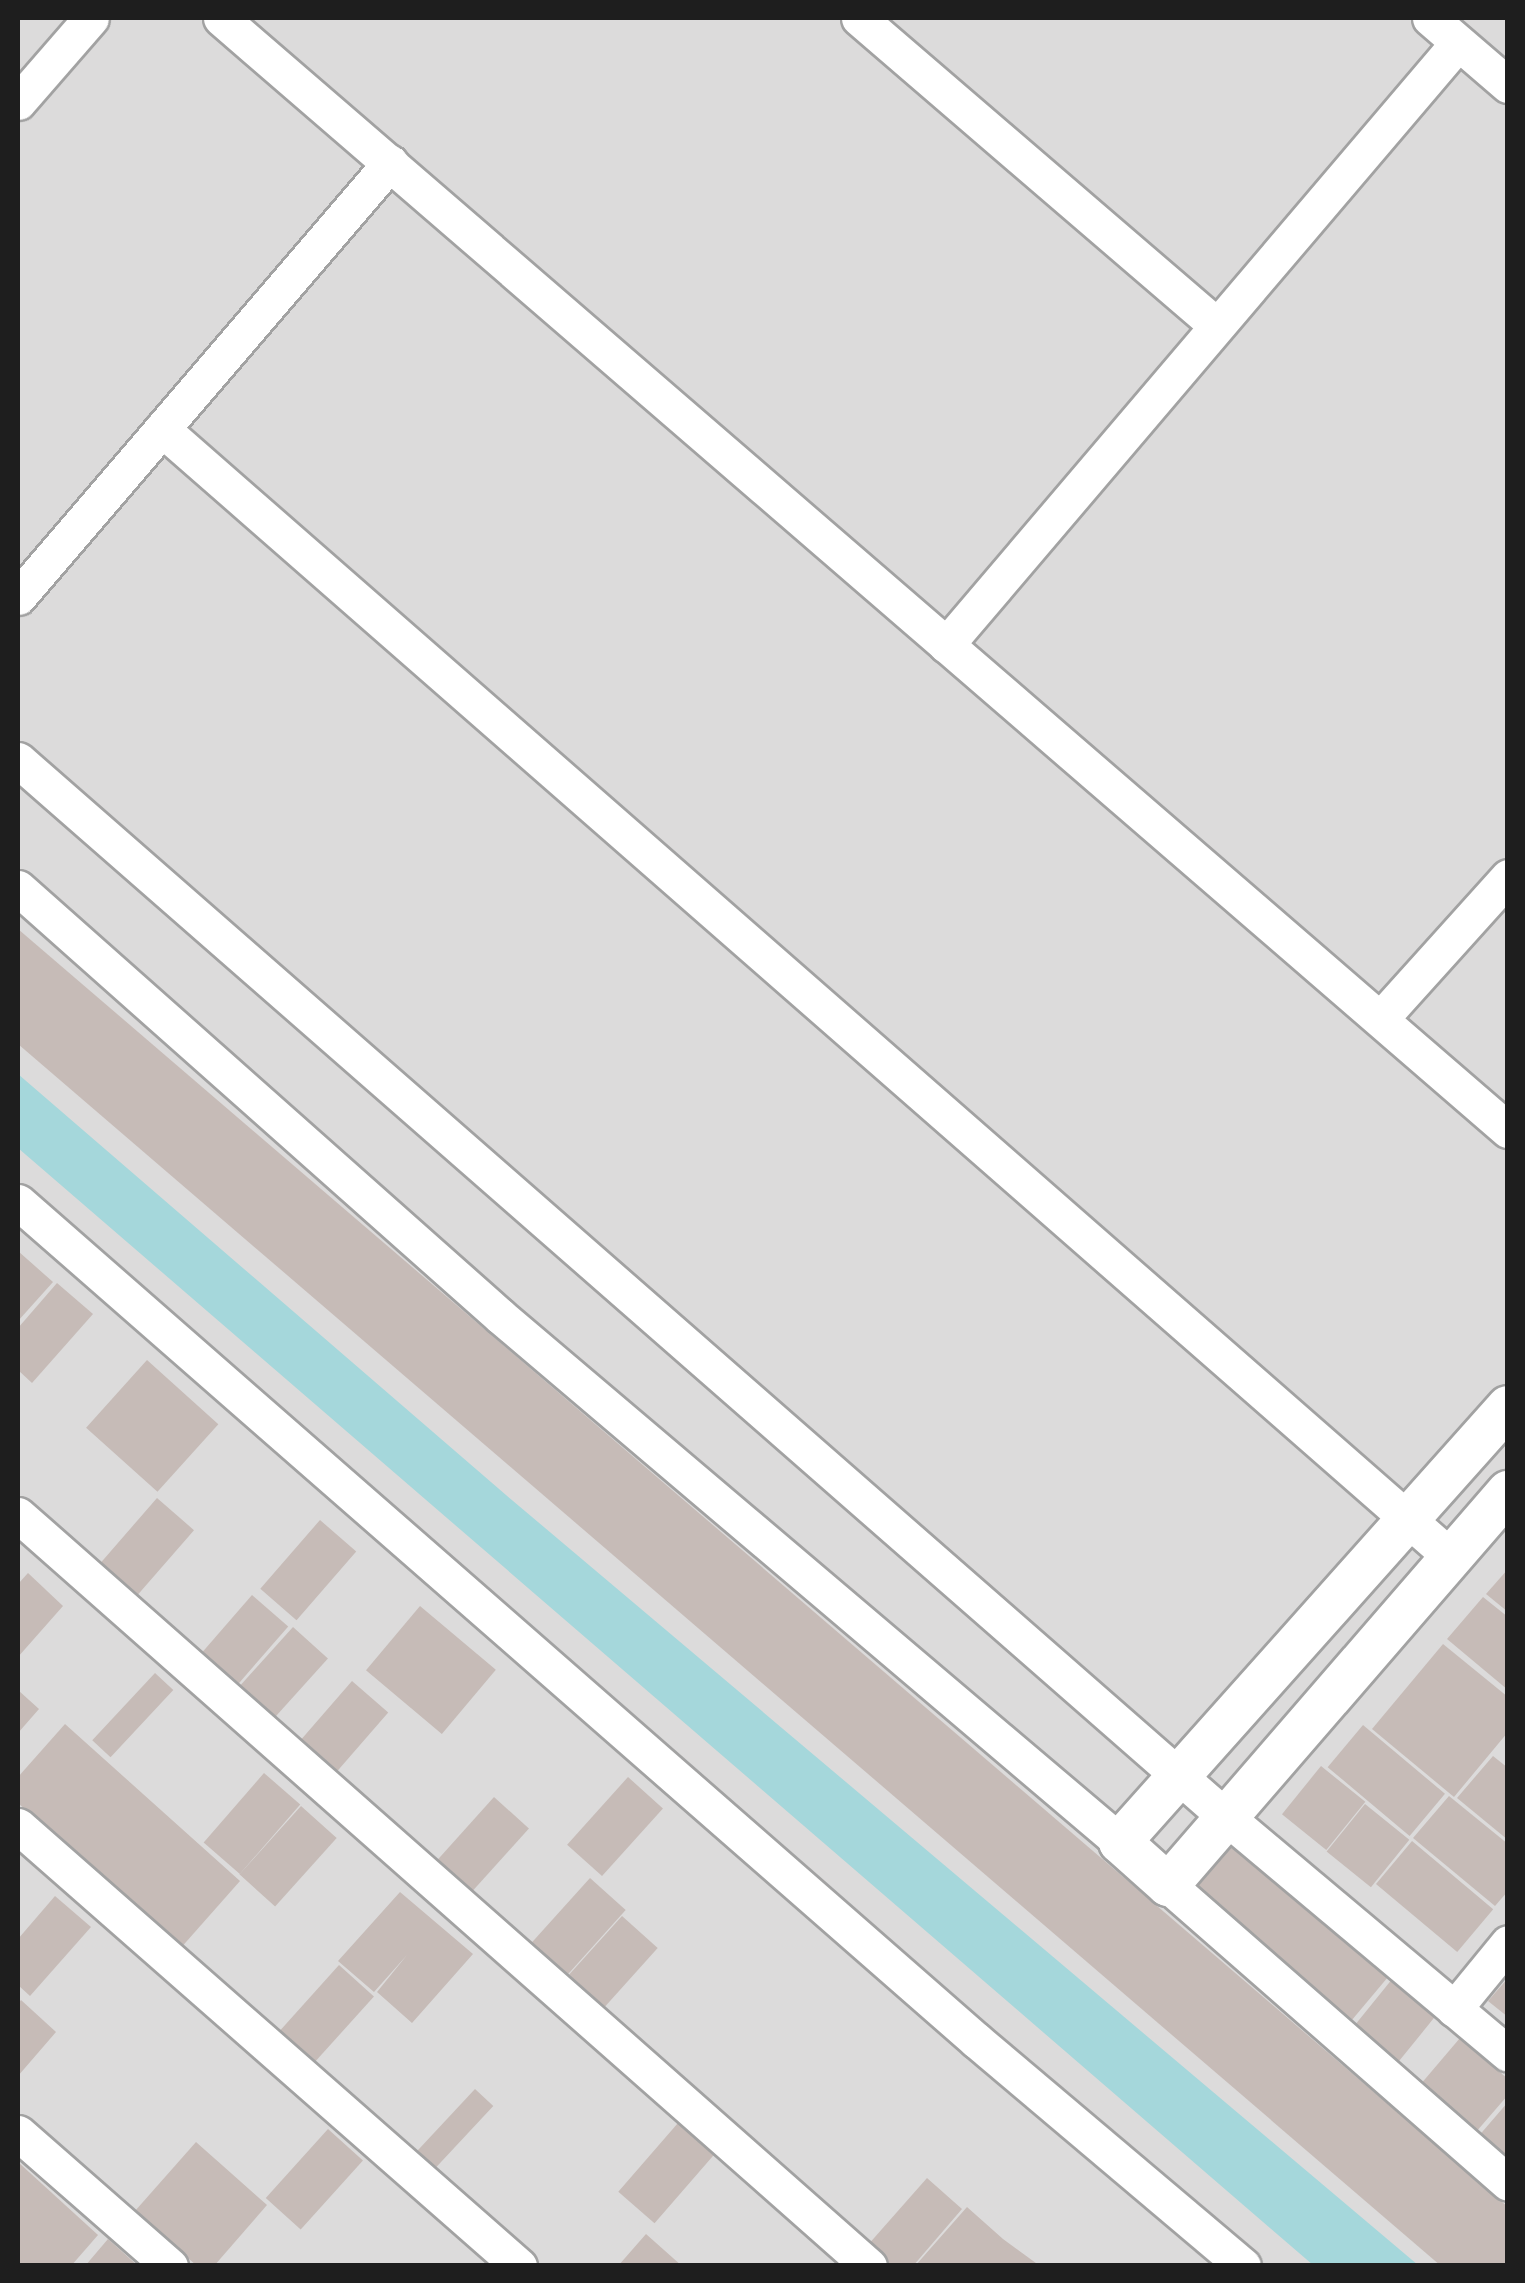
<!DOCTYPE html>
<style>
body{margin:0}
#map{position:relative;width:1525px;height:2283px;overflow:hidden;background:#efe9e4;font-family:Arial,sans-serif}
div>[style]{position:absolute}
.residential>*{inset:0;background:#dcdbdb;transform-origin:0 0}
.water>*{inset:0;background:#a5d7db}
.building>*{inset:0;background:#c6bbb7;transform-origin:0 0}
.roads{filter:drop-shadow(2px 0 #a2a2a2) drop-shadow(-2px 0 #a2a2a2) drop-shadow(0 2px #a2a2a2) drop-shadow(0 -2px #a2a2a2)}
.minor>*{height:35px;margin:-17.5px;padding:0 17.5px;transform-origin:17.5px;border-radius:17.5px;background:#fff}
.tertiary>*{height:42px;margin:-21px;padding:0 21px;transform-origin:21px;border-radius:21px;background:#fff}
span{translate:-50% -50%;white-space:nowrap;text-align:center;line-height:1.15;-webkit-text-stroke:9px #fff;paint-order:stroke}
.frame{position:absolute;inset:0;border:20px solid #1e1e1e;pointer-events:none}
</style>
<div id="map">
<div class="residential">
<div style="left:18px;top:18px;width:1489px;height:2247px"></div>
</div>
<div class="water">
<div style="clip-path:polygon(18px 1074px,506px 1495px,1418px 2265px,1313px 2265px,18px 1148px)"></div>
</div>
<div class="building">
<div style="clip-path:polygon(18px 929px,1508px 2207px,1508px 2266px,1441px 2266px,18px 1044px)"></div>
<div style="clip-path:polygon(18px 1251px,53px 1282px,18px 1321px)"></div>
<div style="clip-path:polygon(57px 1283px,93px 1314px,32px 1383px,18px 1370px,18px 1328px)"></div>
<div style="left:147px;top:1360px;width:96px;height:91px;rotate:42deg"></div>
<div style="left:157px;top:1498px;width:49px;height:91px;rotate:41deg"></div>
<div style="left:320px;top:1520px;width:48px;height:91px;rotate:41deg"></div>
<div style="clip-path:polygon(1508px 1569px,1508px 1612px,1486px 1594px)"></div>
<div style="clip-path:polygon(28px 1573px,63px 1606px,18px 1657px,18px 1584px)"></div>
<div style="left:252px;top:1595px;width:48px;height:91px;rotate:41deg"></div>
<div style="clip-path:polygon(1483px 1597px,1508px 1617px,1508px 1690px,1447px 1639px)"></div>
<div style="left:420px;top:1606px;width:99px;height:84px;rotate:40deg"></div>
<div style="left:293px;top:1627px;width:47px;height:93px;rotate:42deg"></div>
<div style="clip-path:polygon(1443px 1644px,1508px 1697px,1508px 1732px,1454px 1797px,1372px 1729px)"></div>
<div style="left:155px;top:1673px;width:25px;height:92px;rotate:43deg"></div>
<div style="left:352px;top:1681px;width:48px;height:92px;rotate:41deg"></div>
<div style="clip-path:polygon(18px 1690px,39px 1709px,18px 1733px)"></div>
<div style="clip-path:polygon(65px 1724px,240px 1881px,179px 1950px,18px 1803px,18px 1777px)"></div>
<div style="left:1363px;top:1725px;width:107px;height:55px;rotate:40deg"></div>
<div style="clip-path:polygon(1493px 1756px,1508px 1768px,1508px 1840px,1457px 1798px)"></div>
<div style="left:1321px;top:1766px;width:57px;height:62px;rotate:39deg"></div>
<div style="left:264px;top:1773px;width:48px;height:92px;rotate:41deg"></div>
<div style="left:628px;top:1777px;width:47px;height:91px;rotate:42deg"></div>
<div style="clip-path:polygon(1449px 1796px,1508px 1844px,1508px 1891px,1495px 1906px,1413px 1838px)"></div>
<div style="left:494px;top:1797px;width:47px;height:91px;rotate:42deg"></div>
<div style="left:1365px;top:1804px;width:57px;height:61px;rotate:39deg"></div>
<div style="left:301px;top:1806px;width:48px;height:92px;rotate:42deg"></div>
<div style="left:1227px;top:1836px;width:214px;height:61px;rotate:40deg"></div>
<div style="left:1412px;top:1841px;width:106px;height:56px;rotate:40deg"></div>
<div style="left:590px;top:1878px;width:48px;height:92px;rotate:42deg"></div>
<div style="clip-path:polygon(400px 1892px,473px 1954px,412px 2023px,377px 1992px,407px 1955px,374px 1992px,338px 1961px)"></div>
<div style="clip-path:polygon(55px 1896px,91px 1927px,30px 1996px,18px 1985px,18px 1939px)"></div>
<div style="left:622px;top:1916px;width:48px;height:92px;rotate:42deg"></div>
<div style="left:339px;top:1965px;width:47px;height:91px;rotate:42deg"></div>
<div style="left:1393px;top:1978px;width:57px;height:62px;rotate:39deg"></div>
<div style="clip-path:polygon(1508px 1978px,1508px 2017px,1488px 2001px)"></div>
<div style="clip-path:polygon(21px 2000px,56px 2032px,18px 2076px,18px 2004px)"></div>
<div style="clip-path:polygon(1460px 2038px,1508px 2079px,1508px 2095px,1476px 2132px,1420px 2085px)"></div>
<div style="left:475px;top:2089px;width:25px;height:92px;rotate:43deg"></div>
<div style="clip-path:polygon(1508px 2102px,1508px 2163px,1477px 2138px)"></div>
<div style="left:678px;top:2123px;width:48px;height:91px;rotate:41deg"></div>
<div style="left:328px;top:2129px;width:47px;height:93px;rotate:42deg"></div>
<div style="clip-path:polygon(196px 2142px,267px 2205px,214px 2266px,197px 2266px,135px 2211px)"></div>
<div style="clip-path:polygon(18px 2162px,98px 2235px,71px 2266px,18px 2266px)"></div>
<div style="clip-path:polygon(927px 2178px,962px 2209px,913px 2266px,888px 2266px,867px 2246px)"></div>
<div style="clip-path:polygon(967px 2207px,1003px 2239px,1040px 2266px,915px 2266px)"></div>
<div style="clip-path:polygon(646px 2234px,682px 2266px,618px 2266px)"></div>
<div style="clip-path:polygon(108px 2239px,138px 2266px,85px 2266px)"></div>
</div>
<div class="roads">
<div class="minor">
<div style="left:221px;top:18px;width:1701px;rotate:40.83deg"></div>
<div style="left:859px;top:18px;width:469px;rotate:40.7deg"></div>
<div style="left:1430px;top:18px;width:103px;rotate:40.7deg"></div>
<div style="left:18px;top:102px;width:111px;rotate:-49deg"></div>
<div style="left:162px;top:429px;width:1713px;rotate:41.19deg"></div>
<div style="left:18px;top:597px;width:572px;rotate:-49.4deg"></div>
<div style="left:946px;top:645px;width:790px;rotate:-49.62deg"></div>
<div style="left:18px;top:760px;width:1605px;rotate:41.19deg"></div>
<div style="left:1226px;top:1817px;width:368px;rotate:40deg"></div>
<div style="left:18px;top:888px;width:645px;rotate:41.6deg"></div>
<div style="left:500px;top:1316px;width:813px;rotate:40.31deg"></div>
<div style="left:1383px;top:1016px;width:187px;rotate:-48deg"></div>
<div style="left:18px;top:1202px;width:1274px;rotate:41.18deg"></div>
<div style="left:977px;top:2041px;width:348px;rotate:40.2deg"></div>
<div style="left:18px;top:1515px;width:1135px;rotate:41.43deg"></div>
<div style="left:18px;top:1826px;width:667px;rotate:41.29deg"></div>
<div style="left:1168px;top:1885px;width:452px;rotate:41.2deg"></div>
<div style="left:1454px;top:2009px;width:85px;rotate:-50.7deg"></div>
<div style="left:18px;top:2133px;width:202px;rotate:41.2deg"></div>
</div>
<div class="tertiary">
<div style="left:1508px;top:1407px;width:583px;rotate:131.73deg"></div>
<div style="left:1120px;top:1842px;width:64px;rotate:41.9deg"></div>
<div style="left:1168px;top:1885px;width:520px;rotate:-49.14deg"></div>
</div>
</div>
<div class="frame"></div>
</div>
